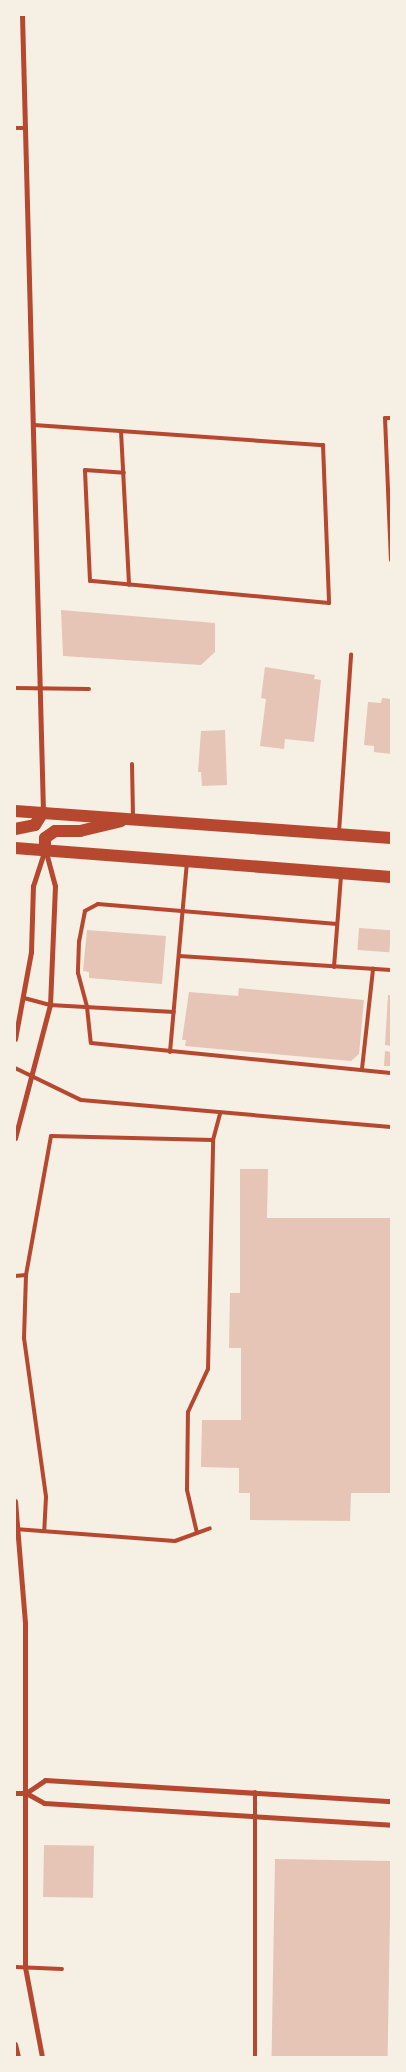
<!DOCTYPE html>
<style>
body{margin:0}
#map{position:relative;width:406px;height:2072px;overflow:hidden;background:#f6efe4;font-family:"PT Sans Narrow",sans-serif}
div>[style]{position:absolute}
.building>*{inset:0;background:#e6c5b7;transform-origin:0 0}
.service>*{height:4px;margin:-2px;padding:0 2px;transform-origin:2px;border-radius:2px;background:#b5482f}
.minor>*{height:5px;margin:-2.5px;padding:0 2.5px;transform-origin:2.5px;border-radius:2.5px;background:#b5482f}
.primary>*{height:12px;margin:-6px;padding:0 6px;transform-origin:6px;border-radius:6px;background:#b5482f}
span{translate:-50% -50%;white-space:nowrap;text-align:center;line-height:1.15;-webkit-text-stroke:4.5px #f6efe4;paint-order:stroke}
.frame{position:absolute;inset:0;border:16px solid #f6efe4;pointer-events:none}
</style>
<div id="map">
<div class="building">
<div style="clip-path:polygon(61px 610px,215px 623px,215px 652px,201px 665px,63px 656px)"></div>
<div style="clip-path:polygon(265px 667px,315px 675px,314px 679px,321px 680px,314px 742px,285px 739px,284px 749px,260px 746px,266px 699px,261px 698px)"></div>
<div style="clip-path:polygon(382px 698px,391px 699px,391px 754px,374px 752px,374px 746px,364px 745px,368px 702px,381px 703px)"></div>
<div style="clip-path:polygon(225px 730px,227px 785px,202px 786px,201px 772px,198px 772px,201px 731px)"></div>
<div style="left:359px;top:928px;width:32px;height:22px;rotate:4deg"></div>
<div style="clip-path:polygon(87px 930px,166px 936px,162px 984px,89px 978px,89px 972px,83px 971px)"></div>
<div style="clip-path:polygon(239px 988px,364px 1000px,359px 1054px,351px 1061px,185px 1046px,186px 1040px,182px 1040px,189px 992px,238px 996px)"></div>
<div style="clip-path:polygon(388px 995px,391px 995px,391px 1046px,385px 1045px)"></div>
<div style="clip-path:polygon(385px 1051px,391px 1052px,391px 1066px,384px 1066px)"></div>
<div style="clip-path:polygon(240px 1169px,268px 1169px,267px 1218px,391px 1218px,391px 1493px,351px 1493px,350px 1521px,250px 1520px,250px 1493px,239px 1493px,239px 1468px,201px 1467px,202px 1420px,241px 1420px,241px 1348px,229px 1348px,230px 1293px,240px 1293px)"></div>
<div style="left:44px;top:1845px;width:50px;height:52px;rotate:1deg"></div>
<div style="left:275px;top:1859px;width:116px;height:198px;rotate:1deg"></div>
</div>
<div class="service">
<div style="left:15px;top:128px;width:10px"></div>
<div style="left:391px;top:418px;width:6px;rotate:180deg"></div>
<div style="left:385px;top:418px;width:142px;rotate:87.6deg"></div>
<div style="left:34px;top:425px;width:290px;rotate:4deg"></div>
<div style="left:323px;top:445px;width:158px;rotate:87.8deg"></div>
<div style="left:329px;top:603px;width:240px;rotate:-174.7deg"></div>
<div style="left:90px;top:581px;width:111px;rotate:-92.6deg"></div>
<div style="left:85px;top:470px;width:39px;rotate:4deg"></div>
<div style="left:121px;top:431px;width:154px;rotate:87deg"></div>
<div style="left:15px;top:688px;width:74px;rotate:0.8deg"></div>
<div style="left:132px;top:764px;width:53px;rotate:88.9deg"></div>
<div style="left:339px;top:832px;width:178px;rotate:-86.1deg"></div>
<div style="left:337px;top:924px;width:240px;rotate:-175.2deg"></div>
<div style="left:98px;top:904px;width:15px;rotate:152deg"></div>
<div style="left:85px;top:911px;width:31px;rotate:101deg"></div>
<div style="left:79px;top:941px;width:32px;rotate:92deg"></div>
<div style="left:78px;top:973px;width:35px;rotate:75deg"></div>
<div style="left:87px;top:1007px;width:36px;rotate:84deg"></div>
<div style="left:91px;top:1043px;width:301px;rotate:5.7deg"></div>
<div style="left:179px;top:956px;width:212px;rotate:3.8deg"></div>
<div style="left:334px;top:967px;width:90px;rotate:-85.6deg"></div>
<div style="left:24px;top:998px;width:27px;rotate:15deg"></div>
<div style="left:50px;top:1005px;width:124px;rotate:3.2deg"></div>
<div style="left:170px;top:1052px;width:191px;rotate:-84.9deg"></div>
<div style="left:15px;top:1068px;width:73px;rotate:25.9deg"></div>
<div style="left:81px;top:1100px;width:311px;rotate:5deg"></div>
<div style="left:362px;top:1069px;width:101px;rotate:-83.7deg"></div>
<div style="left:26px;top:1275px;width:63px;rotate:91.8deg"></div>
<div style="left:24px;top:1338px;width:161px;rotate:82.1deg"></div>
<div style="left:46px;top:1497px;width:34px;rotate:93deg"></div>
<div style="left:15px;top:1276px;width:11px;rotate:-5deg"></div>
<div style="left:26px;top:1275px;width:141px;rotate:-79.8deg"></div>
<div style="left:51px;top:1136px;width:162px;rotate:1.4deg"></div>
<div style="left:15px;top:1529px;width:160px;rotate:4.3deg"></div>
<div style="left:175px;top:1541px;width:37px;rotate:-20deg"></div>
<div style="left:197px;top:1533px;width:44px;rotate:-103.1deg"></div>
<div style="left:187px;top:1490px;width:78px;rotate:-89.3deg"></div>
<div style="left:188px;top:1412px;width:47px;rotate:-65.1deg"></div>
<div style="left:208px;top:1369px;width:229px;rotate:-88.7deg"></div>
<div style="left:213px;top:1140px;width:28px;rotate:-75deg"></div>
<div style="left:255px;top:1792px;width:265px;rotate:90deg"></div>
<div style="left:15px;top:1967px;width:47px;rotate:2.4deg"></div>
</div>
<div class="minor">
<div style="left:22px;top:15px;width:797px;rotate:88.49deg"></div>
<div style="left:15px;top:1039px;width:88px;rotate:-79.6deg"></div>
<div style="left:31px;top:952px;width:66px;rotate:-88.3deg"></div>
<div style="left:33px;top:886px;width:36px;rotate:-72deg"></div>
<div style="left:15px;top:1138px;width:138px;rotate:-75.3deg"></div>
<div style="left:50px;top:1005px;width:119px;rotate:-87.6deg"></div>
<div style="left:55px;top:886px;width:35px;rotate:-105deg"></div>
<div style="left:15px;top:1501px;width:122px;rotate:85.3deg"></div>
<div style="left:25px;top:1623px;width:344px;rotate:90deg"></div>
<div style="left:25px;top:1967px;width:92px;rotate:79.3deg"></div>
<div style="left:15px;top:1793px;width:11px"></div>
<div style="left:26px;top:1793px;width:21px;rotate:29deg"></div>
<div style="left:44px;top:1803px;width:348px;rotate:3.6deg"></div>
<div style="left:26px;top:1793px;width:23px;rotate:-34deg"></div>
<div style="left:45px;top:1780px;width:347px;rotate:3.5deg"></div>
<div style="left:15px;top:2044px;width:13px;rotate:77deg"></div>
</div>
<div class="primary">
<div style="left:15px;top:811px;width:377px;rotate:4.1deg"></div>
<div style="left:15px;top:829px;width:20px;rotate:-11deg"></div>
<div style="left:35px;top:825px;width:15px;rotate:-58deg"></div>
<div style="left:15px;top:848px;width:377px;rotate:4.4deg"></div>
<div style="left:45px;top:849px;width:11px;rotate:-90deg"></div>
<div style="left:45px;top:838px;width:12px;rotate:-35deg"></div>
<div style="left:55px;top:831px;width:25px"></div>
<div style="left:80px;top:831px;width:42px;rotate:-13.7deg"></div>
</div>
<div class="frame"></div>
</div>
